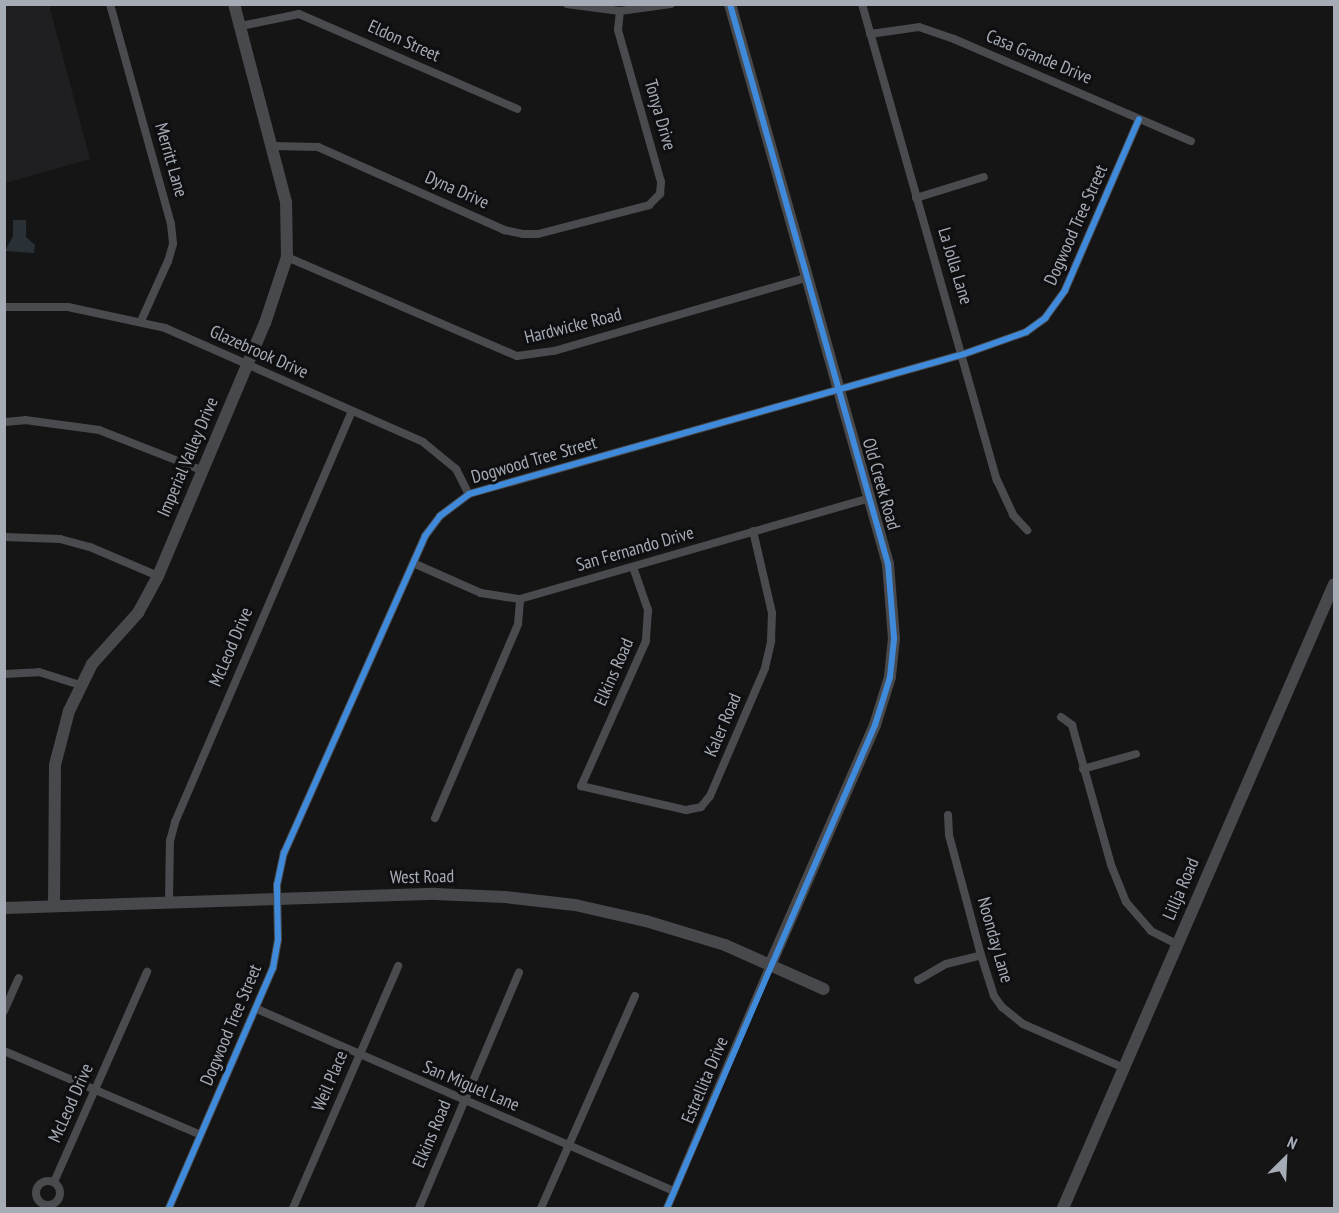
<!DOCTYPE html>
<style>
body{margin:0}
#map{position:relative;width:1339px;height:1213px;overflow:hidden;background:#151515;font-family:"PT Sans Narrow",sans-serif}
div>[style]{position:absolute}
.built>*{inset:0;background:#1f1f21}
.water>*{inset:0;background:#293136}
.street>*{height:8px;margin:-4px;padding:0 4px;transform-origin:4px;border-radius:4px;background:#494b4e}
.street>.ring{margin:-4px;padding:0;box-sizing:content-box;background:none;border:8px solid #494b4e;border-radius:50%}
.secondary>*{height:12px;margin:-6px;padding:0 6px;transform-origin:6px;border-radius:6px;background:#48494c}
.cycleway>*{height:6px;margin:-3px;padding:0 3px;transform-origin:3px;border-radius:3px;background:#408adc}
span{translate:-50% -50%;white-space:nowrap;text-align:center;line-height:1.15;-webkit-text-stroke:6px #0f0f11;paint-order:stroke}
.street-label{font-size:18px;color:#a6acb6}
.frame{position:absolute;inset:0;border:6px solid #a6acb6;pointer-events:none}
.north{position:absolute;left:1255px;top:1129px;width:60px;height:60px;-webkit-text-stroke:4px #0f0f11;paint-order:stroke;rotate:24deg;font-size:16px;font-weight:700;line-height:24px;text-align:center;color:#a6acb6}
.north::after{content:'';display:block;margin:auto;width:21px;height:27px;background:#a6acb6;clip-path:polygon(50% 0,100% 100%,50% 72%,0 100%)}
</style>
<div id="map">
<div class="built">
<div style="clip-path:polygon(5px 4px,49px 5px,90px 159px,5px 183px)"></div>
</div>
<div class="water">
<div style="clip-path:polygon(13px 220px,26px 220px,26px 237px,35px 245px,34px 253px,5px 251px,13px 236px)"></div>
</div>
<div class="street">
<div style="left:110px;top:4px;width:228px;rotate:74.5deg"></div>
<div style="left:171px;top:224px;width:20px;rotate:84deg"></div>
<div style="left:173px;top:244px;width:18px;rotate:106deg"></div>
<div style="left:168px;top:261px;width:66px;rotate:114.2deg"></div>
<div style="left:567px;top:4px;width:53px;rotate:7.5deg"></div>
<div style="left:620px;top:11px;width:51px;rotate:-7.8deg"></div>
<div style="left:862px;top:4px;width:495px;rotate:74.2deg"></div>
<div style="left:997px;top:480px;width:38px;rotate:65deg"></div>
<div style="left:1013px;top:515px;width:21px;rotate:47deg"></div>
<div style="left:241px;top:26px;width:59px;rotate:-11.7deg"></div>
<div style="left:299px;top:14px;width:238px;rotate:23.5deg"></div>
<div style="left:870px;top:34px;width:49px;rotate:-8.1deg"></div>
<div style="left:919px;top:27px;width:37px;rotate:19deg"></div>
<div style="left:954px;top:39px;width:258px;rotate:23.3deg"></div>
<div style="left:274px;top:146px;width:44px;rotate:1.3deg"></div>
<div style="left:318px;top:147px;width:204px;rotate:24deg"></div>
<div style="left:504px;top:230px;width:19px;rotate:12deg"></div>
<div style="left:523px;top:234px;width:15px"></div>
<div style="left:538px;top:234px;width:115px;rotate:-14.6deg"></div>
<div style="left:649px;top:205px;width:16px;rotate:-45deg"></div>
<div style="left:660px;top:194px;width:12px;rotate:-85deg"></div>
<div style="left:661px;top:182px;width:158px;rotate:-105.8deg"></div>
<div style="left:618px;top:30px;width:19px;rotate:-84deg"></div>
<div style="left:916px;top:198px;width:71px;rotate:-17.2deg"></div>
<div style="left:287px;top:257px;width:250px;rotate:23.3deg"></div>
<div style="left:517px;top:356px;width:37px;rotate:-8deg"></div>
<div style="left:554px;top:351px;width:265px;rotate:-16.2deg"></div>
<div style="left:4px;top:307px;width:64px"></div>
<div style="left:68px;top:307px;width:99px;rotate:12.2deg"></div>
<div style="left:165px;top:328px;width:282px;rotate:23.8deg"></div>
<div style="left:423px;top:442px;width:43px;rotate:39.3deg"></div>
<div style="left:456px;top:469px;width:28px;rotate:63deg"></div>
<div style="left:4px;top:422px;width:21px;rotate:-5deg"></div>
<div style="left:25px;top:420px;width:75px;rotate:7.7deg"></div>
<div style="left:99px;top:430px;width:110px;rotate:21.4deg"></div>
<div style="left:4px;top:537px;width:56px;rotate:2deg"></div>
<div style="left:60px;top:539px;width:31px;rotate:15deg"></div>
<div style="left:90px;top:547px;width:74px;rotate:23.1deg"></div>
<div style="left:413px;top:563px;width:74px;rotate:23.8deg"></div>
<div style="left:481px;top:593px;width:39px;rotate:9deg"></div>
<div style="left:520px;top:599px;width:363px;rotate:-16.1deg"></div>
<div style="left:633px;top:567px;width:46px;rotate:70.8deg"></div>
<div style="left:648px;top:610px;width:31px;rotate:94deg"></div>
<div style="left:646px;top:641px;width:159px;rotate:114.1deg"></div>
<div style="left:581px;top:786px;width:108px;rotate:12.9deg"></div>
<div style="left:686px;top:810px;width:15px;rotate:-11deg"></div>
<div style="left:701px;top:807px;width:14px;rotate:-51deg"></div>
<div style="left:710px;top:796px;width:139px;rotate:-66.7deg"></div>
<div style="left:765px;top:668px;width:28px;rotate:-77deg"></div>
<div style="left:771px;top:641px;width:28px;rotate:-88deg"></div>
<div style="left:772px;top:613px;width:84px;rotate:-103deg"></div>
<div style="left:4px;top:674px;width:35px;rotate:-3deg"></div>
<div style="left:39px;top:672px;width:43px;rotate:17.6deg"></div>
<div style="left:1061px;top:717px;width:14px;rotate:36deg"></div>
<div style="left:1072px;top:725px;width:145px;rotate:74.4deg"></div>
<div style="left:1111px;top:865px;width:40px;rotate:68deg"></div>
<div style="left:1126px;top:902px;width:38px;rotate:49deg"></div>
<div style="left:1151px;top:931px;width:29px;rotate:27deg"></div>
<div style="left:1083px;top:769px;width:55px;rotate:-15.8deg"></div>
<div style="left:948px;top:815px;width:20px;rotate:87deg"></div>
<div style="left:949px;top:835px;width:124px;rotate:75.1deg"></div>
<div style="left:981px;top:955px;width:43px;rotate:72.4deg"></div>
<div style="left:994px;top:996px;width:14px;rotate:54deg"></div>
<div style="left:1002px;top:1007px;width:27px;rotate:39deg"></div>
<div style="left:1023px;top:1024px;width:110px;rotate:23.5deg"></div>
<div style="left:435px;top:818px;width:211px;rotate:-66.8deg"></div>
<div style="left:518px;top:624px;width:25px;rotate:-85deg"></div>
<div style="left:169px;top:902px;width:61px;rotate:-89.1deg"></div>
<div style="left:170px;top:841px;width:20px;rotate:-75deg"></div>
<div style="left:175px;top:822px;width:447px;rotate:-66.7deg"></div>
<div style="left:918px;top:980px;width:32px;rotate:-30deg"></div>
<div style="left:946px;top:964px;width:36px;rotate:-14deg"></div>
<div style="left:257px;top:1009px;width:455px;rotate:23.6deg"></div>
<div style="left:4px;top:1011px;width:36px;rotate:-66deg"></div>
<div style="left:4px;top:1051px;width:212px;rotate:23.1deg"></div>
<div class="ring" style="left:36px;top:1181px;width:16px;height:16px"></div>
<div style="left:54px;top:1182px;width:230px;rotate:-66.1deg"></div>
<div style="left:169px;top:1208px;width:262px;rotate:-66.6deg"></div>
<div style="left:273px;top:968px;width:29px;rotate:-80deg"></div>
<div style="left:278px;top:939px;width:54px;rotate:-91.1deg"></div>
<div style="left:277px;top:885px;width:33px;rotate:-78deg"></div>
<div style="left:284px;top:853px;width:347px;rotate:-66deg"></div>
<div style="left:425px;top:536px;width:25px;rotate:-53deg"></div>
<div style="left:440px;top:516px;width:36px;rotate:-37deg"></div>
<div style="left:469px;top:494px;width:514px;rotate:-15.79deg"></div>
<div style="left:964px;top:354px;width:66px;rotate:-19.5deg"></div>
<div style="left:1026px;top:332px;width:24px;rotate:-36deg"></div>
<div style="left:1045px;top:318px;width:34px;rotate:-54deg"></div>
<div style="left:1065px;top:290px;width:186px;rotate:-66.6deg"></div>
<div style="left:293px;top:1208px;width:264px;rotate:-66.5deg"></div>
<div style="left:419px;top:1208px;width:256px;rotate:-67deg"></div>
<div style="left:541px;top:1208px;width:232px;rotate:-66.1deg"></div>
<div style="left:667px;top:1208px;width:266px;rotate:-67deg"></div>
</div>
<div class="secondary">
<div style="left:730px;top:4px;width:582px;rotate:74.24deg"></div>
<div style="left:888px;top:564px;width:74px;rotate:85.4deg"></div>
<div style="left:894px;top:638px;width:39px;rotate:96deg"></div>
<div style="left:890px;top:677px;width:50px;rotate:107.4deg"></div>
<div style="left:875px;top:725px;width:260px;rotate:113.6deg"></div>
<div style="left:54px;top:906px;width:141px;rotate:-89.6deg"></div>
<div style="left:55px;top:765px;width:56px;rotate:-75.5deg"></div>
<div style="left:69px;top:711px;width:52px;rotate:-63.9deg"></div>
<div style="left:92px;top:664px;width:69px;rotate:-48deg"></div>
<div style="left:138px;top:613px;width:42px;rotate:-61.6deg"></div>
<div style="left:158px;top:576px;width:275px;rotate:-67.1deg"></div>
<div style="left:265px;top:323px;width:70px;rotate:-71.6deg"></div>
<div style="left:287px;top:257px;width:55px;rotate:-91deg"></div>
<div style="left:286px;top:202px;width:205px;rotate:-104.7deg"></div>
<div style="left:4px;top:908px;width:431px;rotate:-1.9deg"></div>
<div style="left:435px;top:894px;width:70px;rotate:2.5deg"></div>
<div style="left:505px;top:897px;width:70px;rotate:6.5deg"></div>
<div style="left:575px;top:905px;width:73px;rotate:12.7deg"></div>
<div style="left:646px;top:921px;width:83px;rotate:16.9deg"></div>
<div style="left:725px;top:945px;width:108px;rotate:24deg"></div>
<div style="left:1063px;top:1208px;width:680px;rotate:-66.52deg"></div>
</div>
<div class="cycleway">
<div style="left:169px;top:1208px;width:262px;rotate:-66.6deg"></div>
<div style="left:273px;top:968px;width:29px;rotate:-80deg"></div>
<div style="left:278px;top:939px;width:54px;rotate:-91.1deg"></div>
<div style="left:277px;top:885px;width:33px;rotate:-78deg"></div>
<div style="left:284px;top:853px;width:347px;rotate:-66deg"></div>
<div style="left:425px;top:536px;width:25px;rotate:-53deg"></div>
<div style="left:440px;top:516px;width:36px;rotate:-37deg"></div>
<div style="left:469px;top:494px;width:514px;rotate:-15.79deg"></div>
<div style="left:964px;top:354px;width:66px;rotate:-19.5deg"></div>
<div style="left:1026px;top:332px;width:24px;rotate:-36deg"></div>
<div style="left:1045px;top:318px;width:34px;rotate:-54deg"></div>
<div style="left:1065px;top:290px;width:186px;rotate:-66.6deg"></div>
<div style="left:667px;top:1208px;width:526px;rotate:-66.7deg"></div>
<div style="left:875px;top:725px;width:50px;rotate:-72.6deg"></div>
<div style="left:890px;top:677px;width:39px;rotate:-84deg"></div>
<div style="left:894px;top:638px;width:74px;rotate:-94.6deg"></div>
<div style="left:888px;top:564px;width:582px;rotate:-105.76deg"></div>
</div>
<div class="street-label">
<span style="left:404px;top:41px;rotate:24deg">Eldon Street</span>
<span style="left:1039px;top:57px;rotate:23deg">Casa Grande Drive</span>
<span style="left:660px;top:115px;rotate:74deg">Tonya Drive</span>
<span style="left:171px;top:160px;rotate:74deg">Merritt Lane</span>
<span style="left:457px;top:190px;rotate:24deg">Dyna Drive</span>
<span style="left:1076px;top:225px;rotate:-66deg">Dogwood Tree Street</span>
<span style="left:955px;top:266px;rotate:73deg">La Jolla Lane</span>
<span style="left:573px;top:326px;rotate:-14deg">Hardwicke Road</span>
<span style="left:259px;top:352px;rotate:24deg">Glazebrook Drive</span>
<span style="left:188px;top:457px;rotate:-67deg">Imperial Valley Drive</span>
<span style="left:534px;top:460px;rotate:-16deg">Dogwood Tree Street</span>
<span style="left:881px;top:484px;rotate:74deg">Old Creek Road</span>
<span style="left:635px;top:549px;rotate:-16deg">San Fernando Drive</span>
<span style="left:231px;top:647px;rotate:-67deg">McLeod Drive</span>
<span style="left:614px;top:672px;rotate:-66deg">Elkins Road</span>
<span style="left:723px;top:725px;rotate:-67deg">Kaler Road</span>
<span style="left:422px;top:877px;rotate:-1deg">West Road</span>
<span style="left:1181px;top:889px;rotate:-67deg">Lillja Road</span>
<span style="left:995px;top:940px;rotate:74deg">Noonday Lane</span>
<span style="left:231px;top:1025px;rotate:-67deg">Dogwood Tree Street</span>
<span style="left:705px;top:1080px;rotate:-67deg">Estrellita Drive</span>
<span style="left:330px;top:1081px;rotate:-67deg">Weil Place</span>
<span style="left:471px;top:1086px;rotate:23deg">San Miguel Lane</span>
<span style="left:71px;top:1103px;rotate:-66deg">McLeod Drive</span>
<span style="left:432px;top:1134px;rotate:-67deg">Elkins Road</span>
</div>
<div class="frame"></div>
<div class="north">N</div>
</div>
